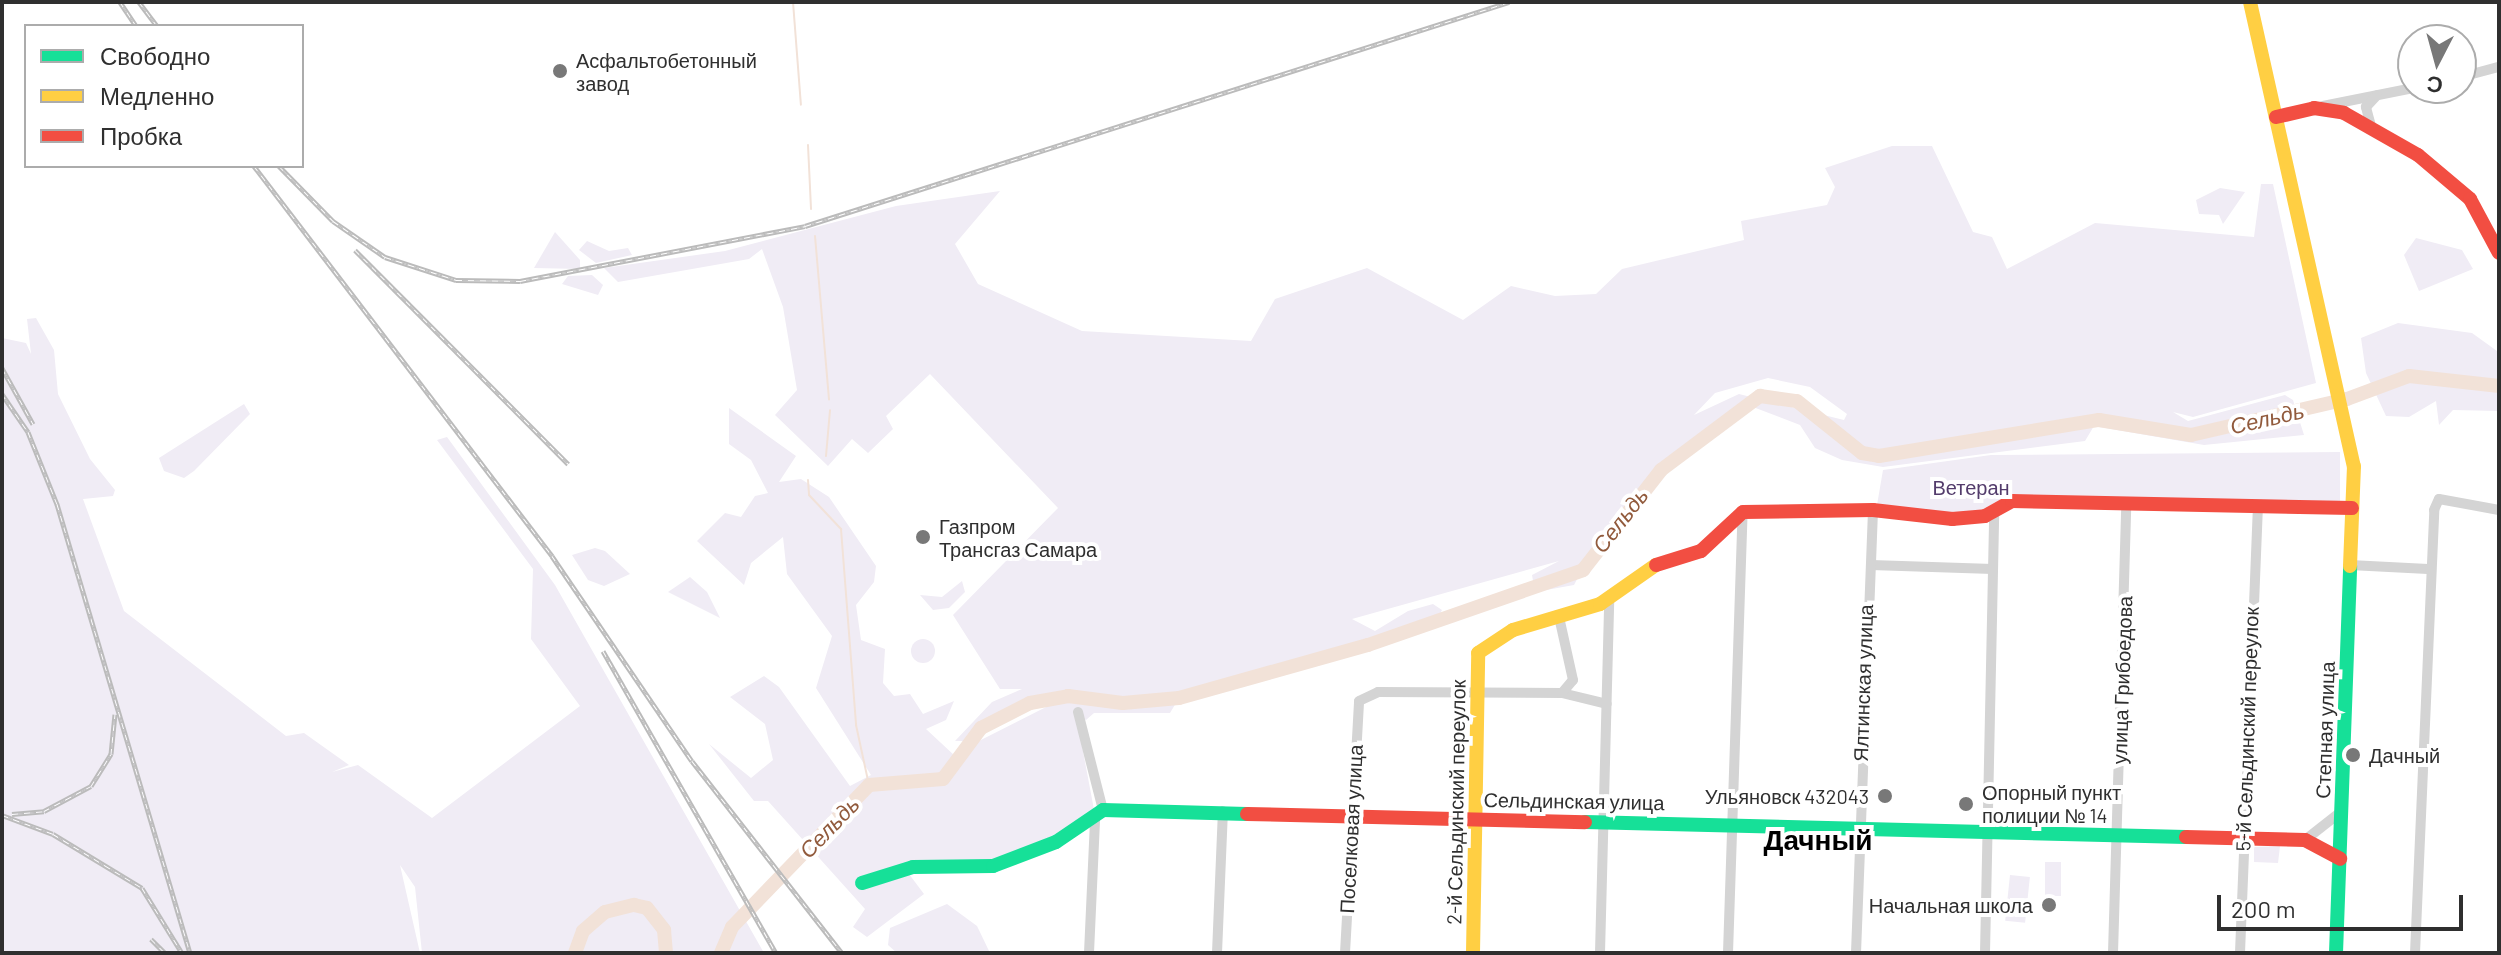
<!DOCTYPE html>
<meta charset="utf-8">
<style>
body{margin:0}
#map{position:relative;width:2501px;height:955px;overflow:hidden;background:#fff;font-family:Barlow,sans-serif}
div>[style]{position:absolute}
.green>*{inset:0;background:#f0ecf5;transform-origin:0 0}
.round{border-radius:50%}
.stream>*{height:2px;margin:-1px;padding:0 1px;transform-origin:1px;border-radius:1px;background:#f2e2d8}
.river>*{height:14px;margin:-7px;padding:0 7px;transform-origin:7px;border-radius:7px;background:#f2e2d8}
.street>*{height:10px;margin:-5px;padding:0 5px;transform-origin:5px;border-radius:5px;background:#d4d4d4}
.fast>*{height:14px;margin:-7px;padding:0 7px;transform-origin:7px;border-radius:7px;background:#16e098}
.slow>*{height:14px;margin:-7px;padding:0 7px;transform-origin:7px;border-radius:7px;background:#ffcf43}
.jam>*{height:14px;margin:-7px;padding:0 7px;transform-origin:7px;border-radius:7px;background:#f24e42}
.rail>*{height:5px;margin-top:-2.5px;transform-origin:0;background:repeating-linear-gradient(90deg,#fff 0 6px,#bbb 0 12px);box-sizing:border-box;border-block:2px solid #bbb}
.dots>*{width:22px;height:22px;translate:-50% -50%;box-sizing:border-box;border:4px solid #fff;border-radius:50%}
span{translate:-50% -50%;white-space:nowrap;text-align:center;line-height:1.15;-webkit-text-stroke:8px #fff;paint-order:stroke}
.poi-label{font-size:20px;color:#2f2f2f}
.left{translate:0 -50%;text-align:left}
.right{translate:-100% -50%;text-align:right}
.park-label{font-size:20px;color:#533c6b}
.street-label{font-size:20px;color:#2f2f2f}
.water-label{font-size:22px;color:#915a3c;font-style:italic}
.district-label{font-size:28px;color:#000;font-weight:700}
.frame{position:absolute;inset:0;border:4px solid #2f2f2f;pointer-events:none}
.legend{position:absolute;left:24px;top:24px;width:280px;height:144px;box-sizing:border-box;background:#fff;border:2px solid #acacac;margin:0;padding:10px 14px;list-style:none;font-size:24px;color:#2f2f2f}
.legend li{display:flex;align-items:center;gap:16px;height:40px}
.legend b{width:40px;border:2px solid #acacac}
.north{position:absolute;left:2397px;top:24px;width:80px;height:80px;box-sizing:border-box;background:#fff;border:2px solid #acacac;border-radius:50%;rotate:186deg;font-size:22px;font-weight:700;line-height:32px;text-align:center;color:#2f2f2f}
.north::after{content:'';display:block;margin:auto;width:28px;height:36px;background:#787878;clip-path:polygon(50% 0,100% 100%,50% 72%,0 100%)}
.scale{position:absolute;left:2217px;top:895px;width:246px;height:36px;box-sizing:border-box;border:4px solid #2f2f2f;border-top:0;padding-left:10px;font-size:24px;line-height:28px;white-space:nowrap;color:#2f2f2f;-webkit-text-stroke:6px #fff;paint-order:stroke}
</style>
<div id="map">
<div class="green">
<div style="clip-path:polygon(evenodd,1892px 146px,1932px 146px,1973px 232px,1992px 237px,2007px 269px,2095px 223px,2254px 237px,2261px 184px,2273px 184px,2316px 383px,2193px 417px,2173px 412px,2188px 421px,2285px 395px,2293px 400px,2304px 435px,2204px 445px,2094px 426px,2085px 441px,1883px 467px,1842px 460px,1815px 448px,1800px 425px,1753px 407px,1653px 484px,1597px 541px,1574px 585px,1535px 592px,1532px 575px,1559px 561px,1352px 619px,1375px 631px,1408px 611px,1433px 604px,1442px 610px,1436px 622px,1368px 645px,1179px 698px,1170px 713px,1094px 713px,1086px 720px,1076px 714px,1095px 815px,1012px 856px,909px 874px,924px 894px,867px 937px,853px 927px,865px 909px,768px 801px,754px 801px,709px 744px,751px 778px,773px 760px,765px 724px,730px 697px,764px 676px,779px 687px,850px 786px,871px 775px,816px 688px,832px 636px,787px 574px,783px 537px,751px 563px,744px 585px,697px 541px,725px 513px,741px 517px,755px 496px,768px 493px,751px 460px,729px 444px,729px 408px,796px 456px,779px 482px,801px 479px,829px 497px,876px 566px,874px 582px,856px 605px,861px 640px,885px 649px,883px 683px,894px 696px,910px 694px,923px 714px,954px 701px,946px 720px,926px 729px,955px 756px,966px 756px,973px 744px,1052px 704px,1030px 703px,969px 741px,955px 741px,992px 702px,1022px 689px,1000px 689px,953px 615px,1058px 508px,930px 374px,886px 416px,893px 429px,868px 453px,852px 439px,828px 466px,775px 415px,797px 390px,783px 307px,762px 249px,749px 259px,618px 282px,604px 268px,725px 251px,896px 206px,1000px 191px,955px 244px,978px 284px,1082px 331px,1251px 341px,1275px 299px,1367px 268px,1463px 320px,1511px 286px,1555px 296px,1596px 294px,1622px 269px,1744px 240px,1741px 221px,1827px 205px,1835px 187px,1825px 168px,1892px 146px,1768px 378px,1810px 387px,1847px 414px,1844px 420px,1739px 394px,1694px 415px,1715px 393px,1768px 378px)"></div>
<div style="clip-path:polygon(2220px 188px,2245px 192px,2223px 224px,2219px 215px,2199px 214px,2196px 200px)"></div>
<div style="clip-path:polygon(555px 232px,580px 260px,580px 269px,534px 268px)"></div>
<div style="clip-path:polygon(2416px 238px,2462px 250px,2473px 269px,2419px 291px,2404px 255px)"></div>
<div style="clip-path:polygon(587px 241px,609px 251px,628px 248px,632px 255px,596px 263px,579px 250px)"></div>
<div style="clip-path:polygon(592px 275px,603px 285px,598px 295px,562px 284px,568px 276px)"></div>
<div style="clip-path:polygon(36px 318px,54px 350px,58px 394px,90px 459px,115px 490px,113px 496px,83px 499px,124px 611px,286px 736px,304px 733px,349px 765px,332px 772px,358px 765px,432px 818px,580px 706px,531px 639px,533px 569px,437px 440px,447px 437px,555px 585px,764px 953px,422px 953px,415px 887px,400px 865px,420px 953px,2px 953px,2px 338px,26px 343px,31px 354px,27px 319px)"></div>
<div style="clip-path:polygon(2398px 323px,2472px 333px,2497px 351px,2499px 411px,2453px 410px,2439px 425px,2436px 401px,2409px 417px,2386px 416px,2366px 373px,2361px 338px)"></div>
<div style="clip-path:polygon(244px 404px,250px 414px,194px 471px,184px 478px,164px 471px,159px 458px)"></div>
<div style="clip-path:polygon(2340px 452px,2340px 505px,2010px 499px,1978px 515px,1877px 505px,1883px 470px,1991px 455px)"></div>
<div style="clip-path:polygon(595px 548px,605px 551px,630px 574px,604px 586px,588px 580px,572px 555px)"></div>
<div style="clip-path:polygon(690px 577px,707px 592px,720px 618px,668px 592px)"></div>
<div style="clip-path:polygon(962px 581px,965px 592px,949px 608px,933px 610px,920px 595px,942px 597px)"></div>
<div class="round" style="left:911px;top:639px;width:24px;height:24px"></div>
<div style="clip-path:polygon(2280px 846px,2278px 863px,2254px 862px,2254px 847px)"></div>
<div style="left:2045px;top:862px;width:16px;height:34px"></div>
<div style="left:2010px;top:875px;width:20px;height:46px;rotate:6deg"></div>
<div style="clip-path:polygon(947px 904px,977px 926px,990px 953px,897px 953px,888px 945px,890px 928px)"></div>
</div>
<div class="stream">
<div style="left:793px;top:2px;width:103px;rotate:85.6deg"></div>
<div style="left:808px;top:145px;width:64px;rotate:87.3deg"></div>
<div style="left:815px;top:236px;width:164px;rotate:85.1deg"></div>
<div style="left:826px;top:456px;width:46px;rotate:-85deg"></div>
<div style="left:808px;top:480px;width:15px;rotate:86deg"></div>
<div style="left:809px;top:495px;width:47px;rotate:46.7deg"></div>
<div style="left:841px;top:529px;width:197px;rotate:85.6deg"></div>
<div style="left:856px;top:725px;width:61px;rotate:77.8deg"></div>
</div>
<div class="river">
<div style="left:575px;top:953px;width:23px;rotate:-70deg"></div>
<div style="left:583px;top:931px;width:29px;rotate:-41deg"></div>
<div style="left:605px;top:912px;width:30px;rotate:-14deg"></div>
<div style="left:634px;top:905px;width:13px;rotate:13deg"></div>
<div style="left:647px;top:908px;width:28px;rotate:52deg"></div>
<div style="left:664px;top:930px;width:23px;rotate:85deg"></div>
<div style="left:721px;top:953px;width:28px;rotate:-67deg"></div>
<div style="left:732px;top:927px;width:197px;rotate:-46deg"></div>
<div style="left:869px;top:785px;width:74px;rotate:-4.6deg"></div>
<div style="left:943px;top:779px;width:64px;rotate:-53.3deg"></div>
<div style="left:981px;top:728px;width:55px;rotate:-27deg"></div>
<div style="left:1030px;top:703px;width:39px;rotate:-10deg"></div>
<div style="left:1068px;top:696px;width:55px;rotate:7.3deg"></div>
<div style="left:1123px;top:703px;width:56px;rotate:-5.1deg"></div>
<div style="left:1179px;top:698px;width:196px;rotate:-15.7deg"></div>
<div style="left:1368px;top:645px;width:228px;rotate:-19.2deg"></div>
<div style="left:1583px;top:570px;width:127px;rotate:-52deg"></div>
<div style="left:1661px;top:470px;width:124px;rotate:-36.8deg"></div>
<div style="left:1760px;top:396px;width:37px;rotate:8deg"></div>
<div style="left:1797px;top:401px;width:83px;rotate:38.7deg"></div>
<div style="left:1862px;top:453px;width:17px;rotate:10deg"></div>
<div style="left:1879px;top:456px;width:223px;rotate:-9.3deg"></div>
<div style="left:2099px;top:420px;width:93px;rotate:9.3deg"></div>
<div style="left:2191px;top:435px;width:160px;rotate:-13deg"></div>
<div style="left:2347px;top:399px;width:66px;rotate:-20.4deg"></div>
<div style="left:2409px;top:376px;width:91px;rotate:6.3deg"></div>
</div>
<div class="street">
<div style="left:2461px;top:77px;width:39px;rotate:-15deg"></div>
<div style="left:2323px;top:106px;width:92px;rotate:-11.3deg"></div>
<div style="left:2371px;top:126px;width:20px;rotate:-105deg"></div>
<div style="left:2366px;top:107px;width:16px;rotate:-47deg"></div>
<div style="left:1871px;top:565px;width:122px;rotate:1.9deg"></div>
<div style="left:2350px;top:565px;width:78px;rotate:2.9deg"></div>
<div style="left:1562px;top:693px;width:46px;rotate:13.7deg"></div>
<div style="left:1078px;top:712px;width:101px;rotate:75.7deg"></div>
<div style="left:2305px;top:840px;width:47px;rotate:-38.1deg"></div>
<div style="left:1089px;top:953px;width:133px;rotate:-87.4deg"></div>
<div style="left:1217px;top:953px;width:142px;rotate:-87.6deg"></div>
<div style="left:1345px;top:953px;width:252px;rotate:-86.8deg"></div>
<div style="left:1359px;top:701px;width:21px;rotate:-25deg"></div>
<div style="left:1378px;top:692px;width:184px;rotate:0.3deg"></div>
<div style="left:1562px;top:693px;width:17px;rotate:-50deg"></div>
<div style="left:1573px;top:680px;width:65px;rotate:-102.5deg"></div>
<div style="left:1600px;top:953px;width:353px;rotate:-88.5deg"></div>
<div style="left:1728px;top:953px;width:441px;rotate:-88.1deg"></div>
<div style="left:1856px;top:953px;width:443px;rotate:-87.8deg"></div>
<div style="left:1985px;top:953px;width:440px;rotate:-88.8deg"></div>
<div style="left:2113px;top:953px;width:450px;rotate:-88.3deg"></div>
<div style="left:2240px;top:953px;width:447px;rotate:-87.7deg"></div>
<div style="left:2415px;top:953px;width:443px;rotate:-87.5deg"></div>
<div style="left:2434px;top:510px;width:12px;rotate:-66deg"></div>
<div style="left:2439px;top:499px;width:61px;rotate:10.4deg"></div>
</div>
<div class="fast">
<div style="left:1585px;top:822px;width:601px;rotate:1.43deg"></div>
<div style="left:862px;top:883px;width:53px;rotate:-17.4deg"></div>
<div style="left:913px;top:867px;width:80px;rotate:-0.7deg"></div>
<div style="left:993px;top:866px;width:67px;rotate:-20.9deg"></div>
<div style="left:1056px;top:842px;width:57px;rotate:-34.2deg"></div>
<div style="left:1103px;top:810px;width:144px;rotate:1.6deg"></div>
<div style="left:2336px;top:953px;width:387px;rotate:-87.9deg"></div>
</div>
<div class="slow">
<div style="left:2250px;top:2px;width:476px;rotate:77.4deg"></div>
<div style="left:2354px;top:466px;width:100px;rotate:92.3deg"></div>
<div style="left:1473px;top:953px;width:300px;rotate:-89deg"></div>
<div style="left:1478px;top:653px;width:42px;rotate:-33.3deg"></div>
<div style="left:1513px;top:630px;width:91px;rotate:-16.6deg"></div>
<div style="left:1600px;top:604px;width:68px;rotate:-34.9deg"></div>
</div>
<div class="jam">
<div style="left:2276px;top:117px;width:39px;rotate:-13deg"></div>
<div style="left:2314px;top:108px;width:30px;rotate:9deg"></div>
<div style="left:2344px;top:113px;width:85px;rotate:29.6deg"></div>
<div style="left:2418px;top:155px;width:68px;rotate:40.2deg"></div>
<div style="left:2470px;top:199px;width:61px;rotate:61.8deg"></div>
<div style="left:1656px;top:565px;width:47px;rotate:-17.3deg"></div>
<div style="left:1701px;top:551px;width:57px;rotate:-42.9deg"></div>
<div style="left:1743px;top:512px;width:130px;rotate:-0.9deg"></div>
<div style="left:1873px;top:510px;width:80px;rotate:6.5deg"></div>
<div style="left:1952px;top:519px;width:33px;rotate:-5deg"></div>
<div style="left:1985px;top:516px;width:31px;rotate:-29deg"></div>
<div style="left:2012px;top:501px;width:340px;rotate:1.2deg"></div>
<div style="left:1247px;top:814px;width:338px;rotate:1.4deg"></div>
<div style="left:2186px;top:837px;width:119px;rotate:1.4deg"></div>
<div style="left:2305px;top:840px;width:40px;rotate:28deg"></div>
</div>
<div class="rail">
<div style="left:120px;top:2px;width:29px;rotate:56deg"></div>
<div style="left:139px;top:2px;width:30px;rotate:53deg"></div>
<div style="left:254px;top:166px;width:491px;rotate:52.6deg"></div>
<div style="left:552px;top:556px;width:248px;rotate:55.7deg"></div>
<div style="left:692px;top:761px;width:244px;rotate:52deg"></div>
<div style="left:279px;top:166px;width:77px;rotate:45.5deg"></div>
<div style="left:333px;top:221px;width:63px;rotate:34.7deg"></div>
<div style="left:385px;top:257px;width:75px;rotate:17.9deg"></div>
<div style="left:456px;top:280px;width:64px;rotate:0.9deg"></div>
<div style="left:520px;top:281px;width:290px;rotate:-10.9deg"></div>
<div style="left:805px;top:226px;width:739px;rotate:-17.65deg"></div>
<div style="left:355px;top:250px;width:302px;rotate:45.1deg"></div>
<div style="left:2px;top:368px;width:64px;rotate:61deg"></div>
<div style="left:2px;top:394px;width:46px;rotate:55.6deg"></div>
<div style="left:28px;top:432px;width:78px;rotate:68.1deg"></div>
<div style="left:57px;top:504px;width:468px;rotate:73.5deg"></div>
<div style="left:603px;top:651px;width:348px;rotate:60.2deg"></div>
<div style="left:12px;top:814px;width:32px;rotate:-5deg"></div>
<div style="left:44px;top:811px;width:53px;rotate:-28deg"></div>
<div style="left:91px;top:786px;width:38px;rotate:-58deg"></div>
<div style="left:111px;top:754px;width:40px;rotate:-84.3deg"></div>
<div style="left:2px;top:815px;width:54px;rotate:20.4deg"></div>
<div style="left:53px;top:834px;width:104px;rotate:31.2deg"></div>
<div style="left:142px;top:888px;width:76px;rotate:58.4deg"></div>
<div style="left:151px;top:939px;width:20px;rotate:45deg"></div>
</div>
<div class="dots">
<div style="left:560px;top:71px;background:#787878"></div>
<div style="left:923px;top:537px;background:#787878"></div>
<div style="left:2353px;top:755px;background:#787878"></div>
<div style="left:1885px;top:796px;background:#787878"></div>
<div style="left:1966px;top:804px;background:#787878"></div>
<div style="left:2049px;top:905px;background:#787878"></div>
</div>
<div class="poi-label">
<span class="left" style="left:576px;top:72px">Асфальтобетонный<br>завод</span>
<span class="left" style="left:939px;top:538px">Газпром<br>Трансгаз Самара</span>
<span class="left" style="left:2369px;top:755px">Дачный</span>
<span class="left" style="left:1982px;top:804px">Опорный пункт<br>полиции № 14</span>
<span class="right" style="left:1869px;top:796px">Ульяновск 432043</span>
<span class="right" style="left:2033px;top:905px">Начальная школа</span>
</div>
<div class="park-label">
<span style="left:1971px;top:487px">Ветеран</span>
</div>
<div class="street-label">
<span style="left:2122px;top:680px;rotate:-88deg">улица Грибоедова</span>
<span style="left:1863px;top:683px;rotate:-88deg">Ялтинская улица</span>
<span style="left:2247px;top:729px;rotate:-88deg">5-й Сельдинский переулок</span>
<span style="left:2325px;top:730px;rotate:-88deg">Степная улица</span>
<span style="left:1574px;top:801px;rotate:1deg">Сельдинская улица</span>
<span style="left:1456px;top:802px;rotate:-89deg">2-й Сельдинский переулок</span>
<span style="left:1351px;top:829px;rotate:-87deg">Поселковая улица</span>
</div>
<div class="water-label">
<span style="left:2267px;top:418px;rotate:-13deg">Сельдь</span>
<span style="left:1620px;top:520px;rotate:-52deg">Сельдь</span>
<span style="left:829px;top:827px;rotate:-46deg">Сельдь</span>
</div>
<div class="district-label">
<span style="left:1818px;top:839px">Дачный</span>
</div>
<div class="frame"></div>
<ul class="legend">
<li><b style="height:10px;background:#16e098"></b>Свободно</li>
<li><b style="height:10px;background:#ffcf43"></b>Медленно</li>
<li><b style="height:10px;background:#f24e42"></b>Пробка</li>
</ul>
<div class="north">С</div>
<div class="scale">200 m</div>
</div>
